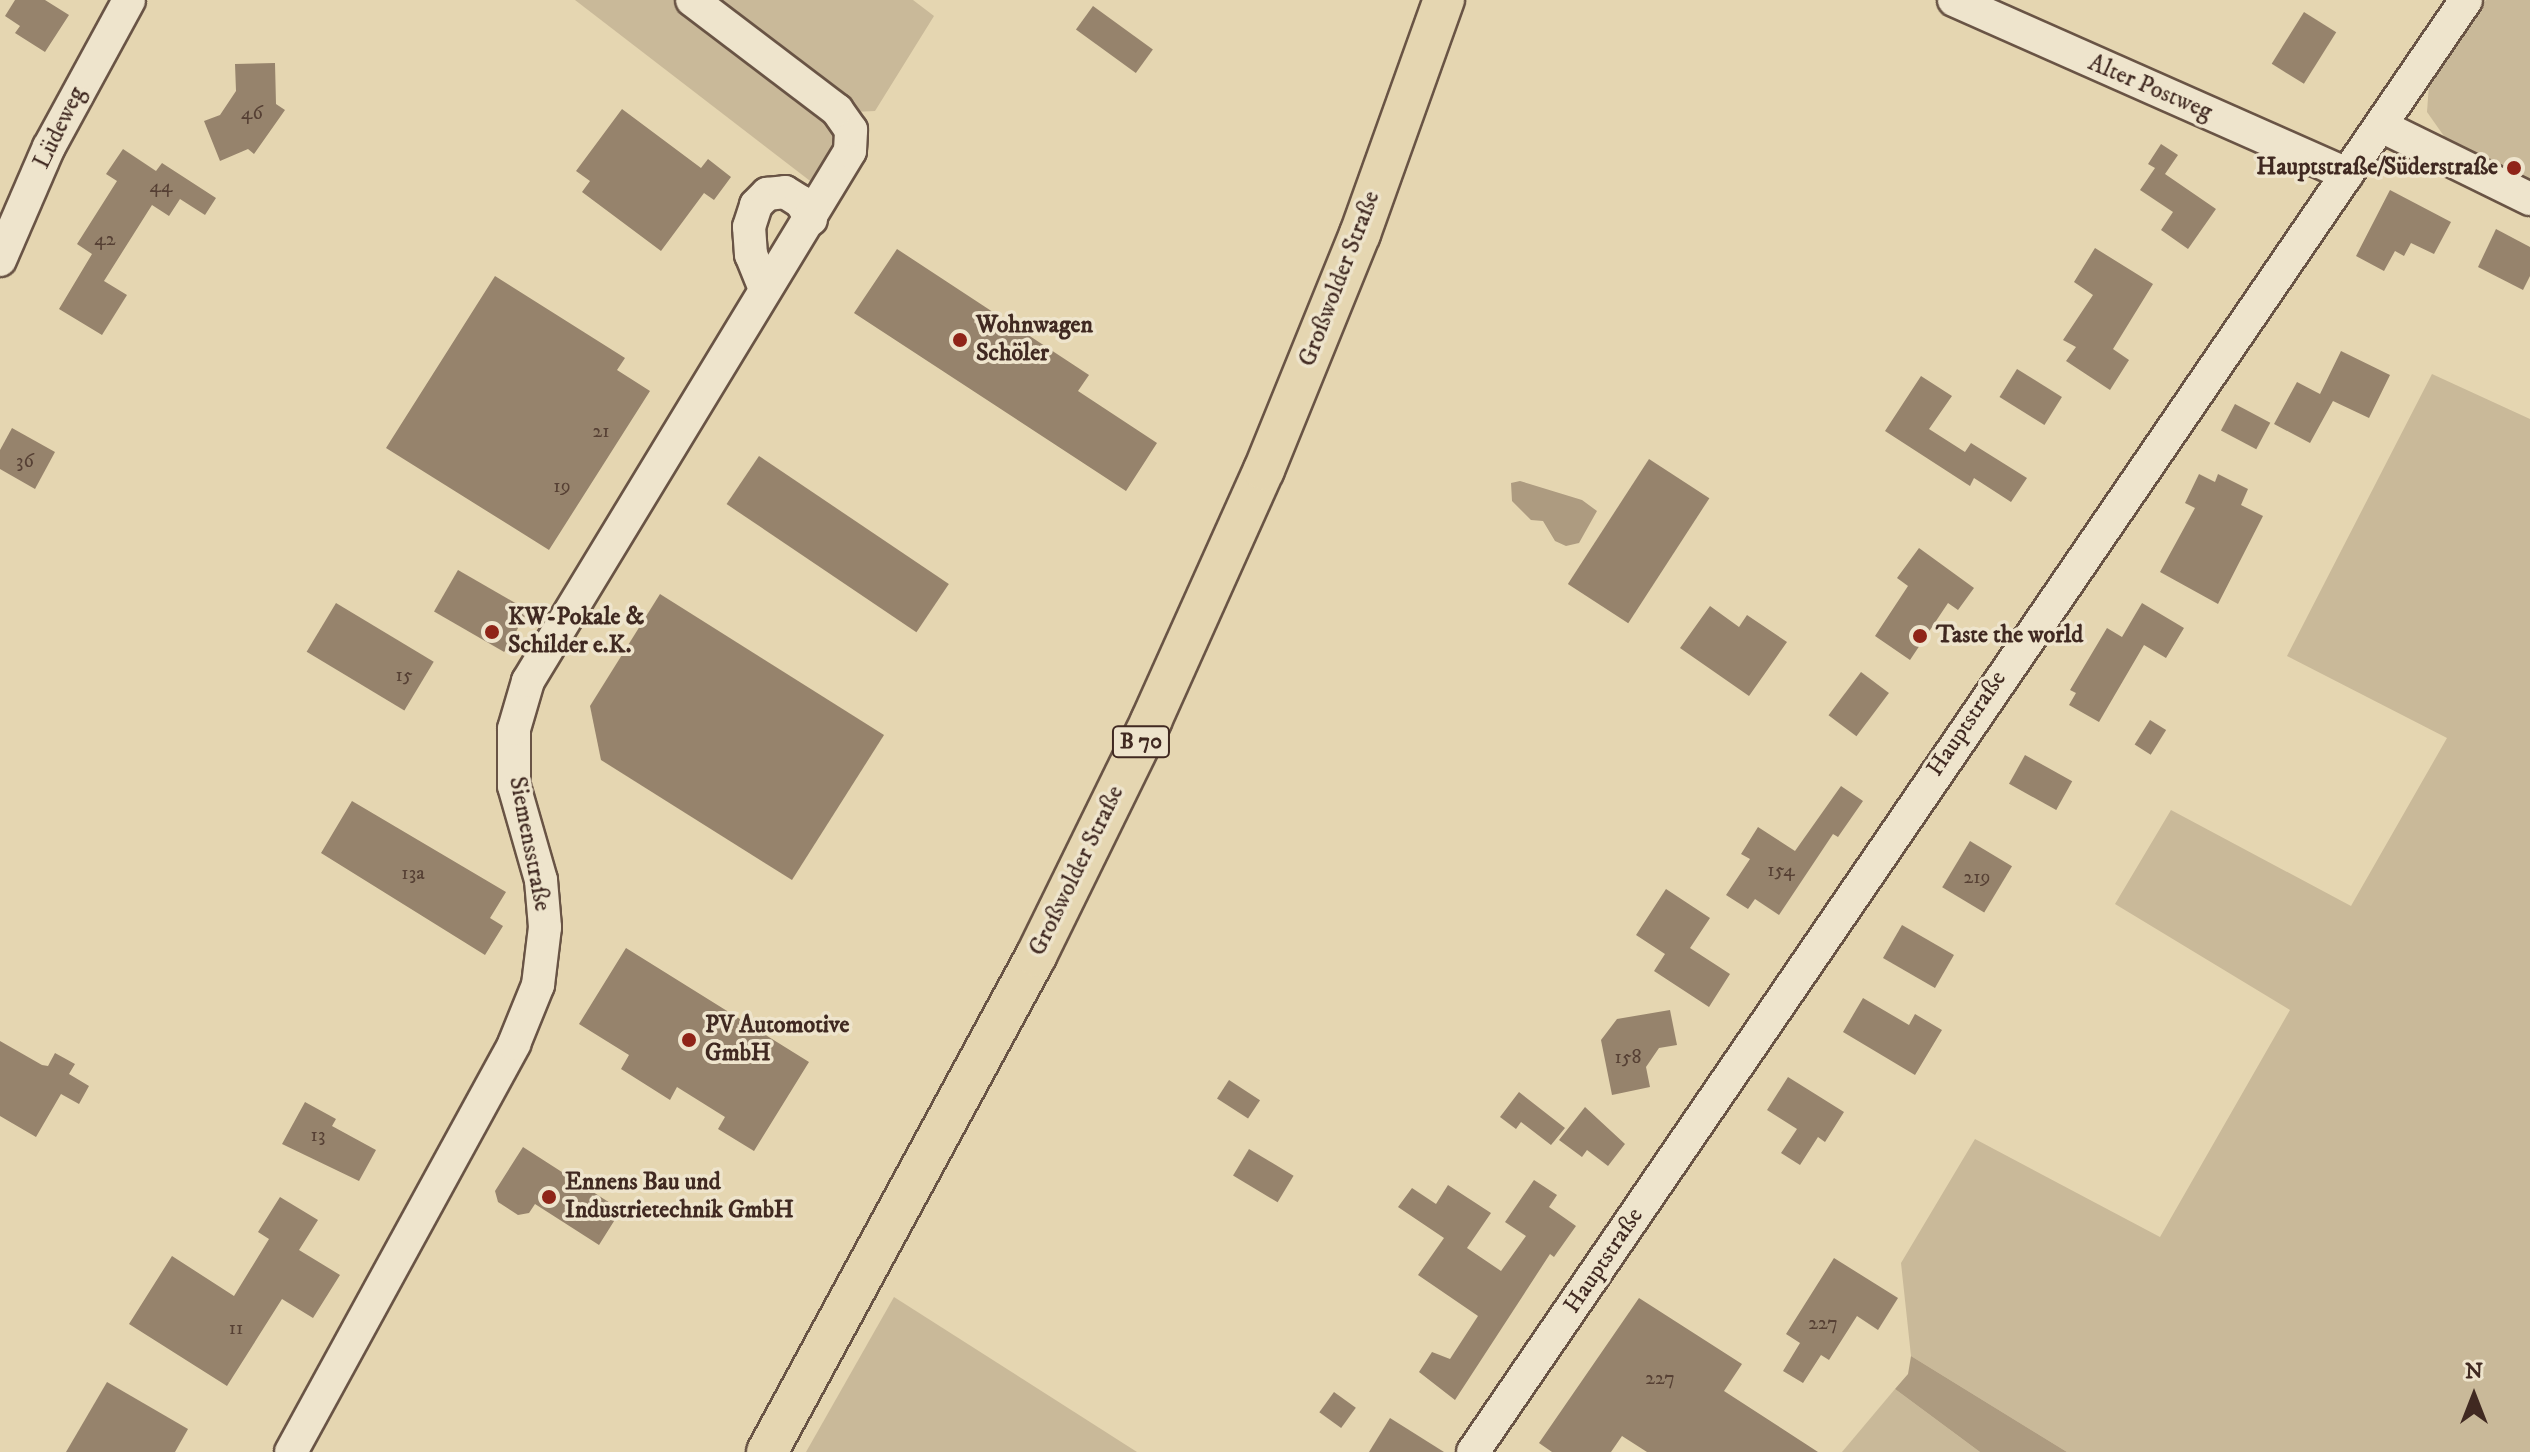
<!DOCTYPE html>
<meta charset="utf-8">
<style>
body{margin:0}
#map{position:relative;width:2530px;height:1452px;overflow:hidden;background:#e5d6b1;font-family:"IM FELL DW Pica",serif}
div>[style]{position:absolute}
.green>*{inset:0;background:#c9b999}
.water>*{inset:0;background:#ad9b80}
.building>*{inset:0;background:#96836c;transform-origin:0 0}
.roads{filter:drop-shadow(2px 0 #695445) drop-shadow(-2px 0 #695445) drop-shadow(0 2px #695445) drop-shadow(0 -2px #695445)}
.minor>*{height:32px;margin:-16px;padding:0 16px;transform-origin:16px;border-radius:16px;background:#eee4cc}
.major>*{height:40px;margin:-20px;padding:0 20px;transform-origin:20px;border-radius:20px;background:#e5d6b1}
.dots>*{width:22px;height:22px;translate:-50% -50%;box-sizing:border-box;border:4px solid #eee4cc;border-radius:50%}
span{translate:-50% -50%;white-space:nowrap;text-align:center;line-height:1.15;-webkit-text-stroke:7px #eee4cc;paint-order:stroke}
.number-label{font-size:20px;color:#564034}
.number-label span{-webkit-text-stroke-width:0}
.shield-label span{padding:2px 6px;background:#eee4cc;border:2px solid;border-radius:6px;-webkit-text-stroke-width:0}
.shield-label{font-size:22px;color:#402921;font-weight:700}
.street-label{font-size:24px;color:#402921}
.poi-label{font-size:24px;color:#402921;font-weight:700}
.right{translate:-100% -50%;text-align:right}
.left{translate:0 -50%;text-align:left}
.north{position:absolute;left:2434px;top:1356px;width:80px;height:80px;-webkit-text-stroke:6px #eee4cc;paint-order:stroke;rotate:0deg;font-size:22px;font-weight:700;line-height:32px;text-align:center;color:#402921}
.north::after{content:'';display:block;margin:auto;width:28px;height:36px;background:#402921;clip-path:polygon(50% 0,100% 100%,50% 72%,0 100%)}
</style>
<div id="map">
<div class="green">
<div style="clip-path:polygon(575px 0,678px 0,805px 96px,840px 138px,818px 187px)"></div>
<div style="clip-path:polygon(719px 0,913px 0,934px 16px,875px 111px,853px 112px,834px 87px)"></div>
<div style="clip-path:polygon(2486px 0,2530px 0,2530px 183px,2446px 139px,2427px 112px,2429px 84px)"></div>
<div style="clip-path:polygon(2432px 374px,2530px 419px,2530px 1452px,2067px 1452px,1911px 1356px,1901px 1263px,1975px 1139px,2160px 1237px,2290px 1010px,2115px 904px,2171px 810px,2351px 906px,2447px 738px,2287px 656px)"></div>
<div style="clip-path:polygon(894px 1297px,1137px 1452px,806px 1452px)"></div>
<div style="clip-path:polygon(1895px 1389px,1980px 1452px,1842px 1452px)"></div>
</div>
<div class="water">
<div style="clip-path:polygon(1520px 481px,1582px 500px,1597px 511px,1579px 543px,1566px 546px,1555px 541px,1543px 521px,1531px 520px,1512px 501px,1511px 483px)"></div>
<div style="clip-path:polygon(1911px 1356px,2067px 1452px,1980px 1452px,1895px 1389px,1908px 1374px)"></div>
</div>
<div class="building">
<div style="clip-path:polygon(15px 0,45px 0,69px 15px,45px 52px,15px 33px,20px 26px,5px 16px)"></div>
<div style="left:1093px;top:6px;width:74px;height:29px;rotate:36deg"></div>
<div style="left:2304px;top:12px;width:38px;height:61px;rotate:32deg"></div>
<div style="clip-path:polygon(275px 63px,276px 104px,285px 110px,254px 154px,248px 149px,220px 161px,204px 121px,220px 115px,236px 91px,235px 64px)"></div>
<div style="clip-path:polygon(622px 109px,701px 168px,708px 159px,731px 177px,714px 200px,704px 193px,661px 251px,582px 192px,590px 181px,576px 171px)"></div>
<div style="clip-path:polygon(2161px 144px,2178px 155px,2165px 174px,2216px 209px,2188px 249px,2161px 230px,2173px 212px,2140px 190px,2155px 168px,2148px 164px)"></div>
<div style="clip-path:polygon(123px 149px,156px 171px,162px 163px,216px 198px,205px 215px,180px 199px,169px 216px,152px 205px,104px 281px,127px 295px,102px 335px,59px 309px,92px 254px,77px 244px,117px 181px,106px 174px)"></div>
<div style="clip-path:polygon(2390px 190px,2451px 222px,2434px 254px,2411px 243px,2404px 256px,2395px 251px,2384px 271px,2356px 256px)"></div>
<div style="clip-path:polygon(2496px 229px,2530px 247px,2530px 276px,2523px 290px,2478px 267px)"></div>
<div style="clip-path:polygon(2095px 248px,2153px 284px,2113px 349px,2129px 360px,2110px 390px,2066px 361px,2076px 347px,2063px 340px,2093px 295px,2074px 282px)"></div>
<div style="clip-path:polygon(897px 249px,1089px 375px,1078px 391px,1157px 443px,1126px 491px,854px 313px)"></div>
<div style="clip-path:polygon(495px 276px,625px 358px,617px 370px,650px 391px,549px 550px,386px 448px)"></div>
<div style="clip-path:polygon(2341px 351px,2390px 375px,2369px 418px,2333px 401px,2310px 443px,2274px 424px,2297px 382px,2320px 394px)"></div>
<div style="left:2017px;top:369px;width:53px;height:33px;rotate:32deg"></div>
<div style="clip-path:polygon(1921px 376px,1952px 396px,1929px 429px,1965px 452px,1971px 443px,2027px 478px,2011px 502px,1974px 478px,1970px 486px,1885px 431px)"></div>
<div style="left:2235px;top:404px;width:40px;height:30px;rotate:28deg"></div>
<div style="clip-path:polygon(12px 428px,55px 452px,35px 489px,0 469px,0 450px)"></div>
<div style="left:759px;top:456px;width:229px;height:58px;rotate:34deg"></div>
<div style="left:1649px;top:459px;width:72px;height:149px;rotate:33deg"></div>
<div style="clip-path:polygon(2199px 474px,2215px 482px,2218px 474px,2248px 489px,2241px 505px,2263px 516px,2218px 604px,2160px 572px,2195px 508px,2185px 503px)"></div>
<div style="clip-path:polygon(1919px 548px,1974px 588px,1958px 610px,1948px 603px,1910px 660px,1875px 636px,1908px 586px,1897px 578px)"></div>
<div style="left:458px;top:570px;width:81px;height:48px;rotate:30deg"></div>
<div style="clip-path:polygon(660px 594px,884px 735px,792px 880px,601px 760px,590px 706px)"></div>
<div style="left:336px;top:603px;width:114px;height:57px;rotate:31deg"></div>
<div style="clip-path:polygon(2142px 603px,2184px 628px,2166px 658px,2144px 645px,2099px 722px,2069px 705px,2076px 693px,2070px 690px,2107px 628px,2122px 637px)"></div>
<div style="clip-path:polygon(1710px 606px,1739px 627px,1747px 615px,1787px 642px,1749px 696px,1680px 648px)"></div>
<div style="left:1861px;top:672px;width:35px;height:54px;rotate:37deg"></div>
<div style="left:2150px;top:720px;width:19px;height:29px;rotate:32deg"></div>
<div style="left:2025px;top:755px;width:54px;height:33px;rotate:29deg"></div>
<div style="clip-path:polygon(1841px 786px,1863px 801px,1838px 837px,1833px 834px,1779px 915px,1755px 899px,1748px 909px,1726px 895px,1750px 859px,1741px 854px,1758px 827px,1795px 851px)"></div>
<div style="clip-path:polygon(352px 801px,506px 892px,490px 918px,503px 926px,485px 955px,321px 853px)"></div>
<div style="left:1970px;top:841px;width:49px;height:54px;rotate:31deg"></div>
<div style="clip-path:polygon(1666px 889px,1710px 918px,1690px 948px,1730px 974px,1709px 1007px,1654px 971px,1665px 954px,1636px 935px)"></div>
<div style="left:1902px;top:925px;width:60px;height:38px;rotate:30deg"></div>
<div style="clip-path:polygon(626px 948px,809px 1062px,754px 1151px,718px 1129px,725px 1117px,677px 1087px,670px 1100px,621px 1069px,629px 1055px,579px 1024px)"></div>
<div style="clip-path:polygon(1863px 998px,1909px 1025px,1915px 1014px,1942px 1030px,1915px 1075px,1843px 1032px)"></div>
<div style="clip-path:polygon(1670px 1010px,1677px 1045px,1659px 1048px,1646px 1067px,1650px 1087px,1612px 1095px,1601px 1040px,1617px 1019px)"></div>
<div style="clip-path:polygon(0 1041px,42px 1065px,48px 1066px,55px 1053px,75px 1064px,69px 1074px,89px 1086px,79px 1104px,61px 1094px,36px 1137px,0 1116px)"></div>
<div style="clip-path:polygon(1788px 1077px,1844px 1112px,1825px 1142px,1818px 1137px,1800px 1165px,1781px 1153px,1797px 1129px,1767px 1110px)"></div>
<div style="left:1229px;top:1080px;width:37px;height:22px;rotate:33deg"></div>
<div style="clip-path:polygon(1519px 1092px,1565px 1128px,1551px 1145px,1521px 1122px,1516px 1129px,1500px 1117px)"></div>
<div style="clip-path:polygon(305px 1102px,336px 1119px,332px 1126px,376px 1150px,359px 1181px,282px 1144px)"></div>
<div style="clip-path:polygon(1585px 1107px,1625px 1144px,1608px 1166px,1587px 1150px,1582px 1157px,1559px 1140px)"></div>
<div style="clip-path:polygon(523px 1147px,621px 1210px,599px 1245px,535px 1204px,529px 1213px,518px 1215px,498px 1202px,495px 1191px)"></div>
<div style="left:1249px;top:1149px;width:52px;height:31px;rotate:31deg"></div>
<div style="clip-path:polygon(1534px 1180px,1557px 1195px,1549px 1207px,1576px 1226px,1554px 1257px,1550px 1254px,1455px 1400px,1419px 1372px,1432px 1352px,1450px 1359px,1478px 1316px,1418px 1275px,1444px 1238px,1398px 1207px,1412px 1188px,1436px 1204px,1448px 1185px,1491px 1213px,1467px 1248px,1501px 1271px,1526px 1236px,1505px 1222px)"></div>
<div style="clip-path:polygon(280px 1197px,318px 1220px,299px 1250px,340px 1275px,313px 1318px,282px 1299px,227px 1386px,129px 1324px,172px 1256px,234px 1296px,269px 1239px,258px 1232px)"></div>
<div style="clip-path:polygon(1834px 1258px,1898px 1298px,1878px 1330px,1857px 1316px,1829px 1360px,1821px 1355px,1803px 1383px,1783px 1371px,1800px 1343px,1786px 1334px)"></div>
<div style="clip-path:polygon(1639px 1298px,1742px 1364px,1724px 1391px,1818px 1452px,1647px 1452px,1622px 1436px,1611px 1452px,1552px 1452px,1539px 1443px)"></div>
<div style="clip-path:polygon(107px 1382px,188px 1429px,175px 1452px,66px 1452px)"></div>
<div style="left:1334px;top:1392px;width:27px;height:25px;rotate:36deg"></div>
<div style="clip-path:polygon(1390px 1418px,1444px 1452px,1369px 1452px)"></div>
</div>
<div class="roads">
<div class="minor">
<div style="left:1954px;top:0;width:430px;rotate:23.9deg"></div>
<div style="left:2381px;top:126px;width:166px;rotate:26.1deg"></div>
<div style="left:0;top:260px;width:123px;rotate:-66.6deg"></div>
<div style="left:49px;top:147px;width:167px;rotate:-61.4deg"></div>
<div style="left:765px;top:289px;width:37px;rotate:-112deg"></div>
<div style="left:751px;top:255px;width:28px;rotate:-94deg"></div>
<div style="left:749px;top:227px;width:23px;rotate:-72deg"></div>
<div style="left:756px;top:205px;width:16px;rotate:-45deg"></div>
<div style="left:767px;top:194px;width:18px;rotate:-6deg"></div>
<div style="left:785px;top:192px;width:19px;rotate:32deg"></div>
<div style="left:801px;top:202px;width:20px;rotate:60deg"></div>
<div style="left:291px;top:1452px;width:465px;rotate:-61.3deg"></div>
<div style="left:514px;top:1044px;width:64px;rotate:-67.9deg"></div>
<div style="left:538px;top:985px;width:58px;rotate:-83.1deg"></div>
<div style="left:545px;top:927px;width:47px;rotate:-94.9deg"></div>
<div style="left:541px;top:880px;width:98px;rotate:-106deg"></div>
<div style="left:514px;top:786px;width:57px;rotate:-90deg"></div>
<div style="left:514px;top:729px;width:50px;rotate:-73.7deg"></div>
<div style="left:528px;top:681px;width:620px;rotate:-58.72deg"></div>
<div style="left:850px;top:151px;width:21px;rotate:-87deg"></div>
<div style="left:851px;top:130px;width:24px;rotate:-125deg"></div>
<div style="left:837px;top:110px;width:182px;rotate:-142.8deg"></div>
<div style="left:1473px;top:1452px;width:1759px;rotate:-55.63deg"></div>
</div>
<div class="major">
<div style="left:767px;top:1452px;width:564px;rotate:-61.53deg"></div>
<div style="left:1036px;top:956px;width:262px;rotate:-63.9deg"></div>
<div style="left:1151px;top:721px;width:275px;rotate:-65.8deg"></div>
<div style="left:1264px;top:470px;width:255px;rotate:-67.9deg"></div>
<div style="left:1360px;top:234px;width:249px;rotate:-70.3deg"></div>
</div>
</div>
<div class="dots">
<div style="left:2514px;top:168px;background:#8f2418"></div>
<div style="left:960px;top:340px;background:#8f2418"></div>
<div style="left:492px;top:632px;background:#8f2418"></div>
<div style="left:1920px;top:636px;background:#8f2418"></div>
<div style="left:689px;top:1040px;background:#8f2418"></div>
<div style="left:549px;top:1197px;background:#8f2418"></div>
</div>
<div class="number-label">
<span style="left:252px;top:113px">46</span>
<span style="left:161px;top:186px">44</span>
<span style="left:105px;top:239px">42</span>
<span style="left:601px;top:431px">21</span>
<span style="left:25px;top:461px">36</span>
<span style="left:562px;top:486px">19</span>
<span style="left:404px;top:675px">15</span>
<span style="left:1781px;top:870px">154</span>
<span style="left:413px;top:873px">13a</span>
<span style="left:1977px;top:877px">219</span>
<span style="left:1628px;top:1057px">158</span>
<span style="left:318px;top:1135px">13</span>
<span style="left:1823px;top:1323px">227</span>
<span style="left:236px;top:1328px">11</span>
<span style="left:1660px;top:1378px">227</span>
</div>
<div class="shield-label">
<span style="left:1141px;top:742px">B 70</span>
</div>
<div class="street-label">
<span style="left:2150px;top:88px;rotate:23deg">Alter Postweg</span>
<span style="left:60px;top:128px;rotate:-64deg">Lüdeweg</span>
<span style="left:1340px;top:279px;rotate:-69deg">Großwolder Straße</span>
<span style="left:1967px;top:724px;rotate:-56deg">Hauptstraße</span>
<span style="left:529px;top:844px;rotate:79deg">Siemensstraße</span>
<span style="left:1077px;top:871px;rotate:-64deg">Großwolder Straße</span>
<span style="left:1604px;top:1261px;rotate:-56deg">Hauptstraße</span>
</div>
<div class="poi-label">
<span class="right" style="left:2498px;top:168px">Hauptstraße/Süderstraße</span>
<span class="left" style="left:976px;top:340px">Wohnwagen<br>Schöler</span>
<span class="left" style="left:508px;top:632px">KW-Pokale &amp;<br>Schilder e.K.</span>
<span class="left" style="left:1936px;top:636px">Taste the world</span>
<span class="left" style="left:705px;top:1040px">PV Automotive<br>GmbH</span>
<span class="left" style="left:565px;top:1197px">Ennens Bau und<br>Industrietechnik GmbH</span>
</div>
<div class="north">N</div>
</div>
